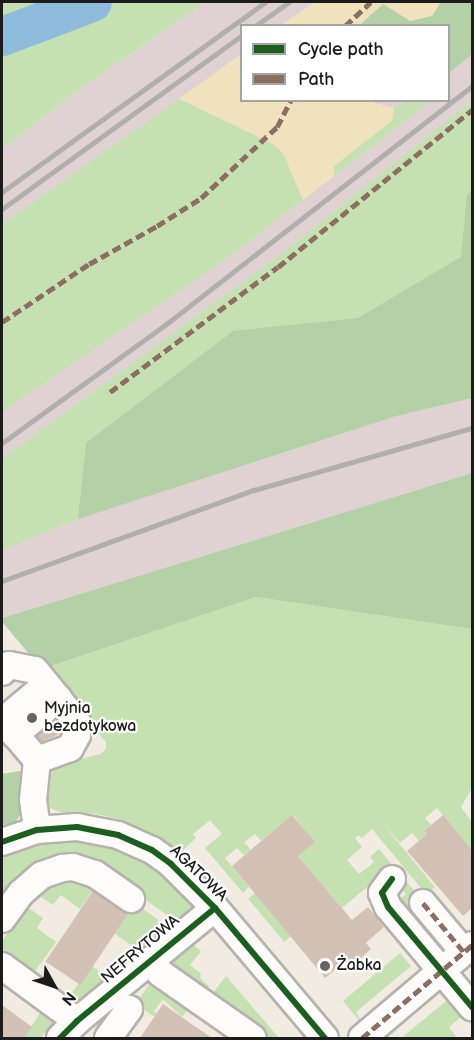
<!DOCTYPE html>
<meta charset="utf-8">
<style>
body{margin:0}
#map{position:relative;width:474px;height:1040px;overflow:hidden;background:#f2ebe2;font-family:"Balsamiq Sans",sans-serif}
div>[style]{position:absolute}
.industrial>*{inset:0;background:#e0d2d3}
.green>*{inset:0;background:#c5e1b2;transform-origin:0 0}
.forest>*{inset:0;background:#b3d0a7}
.sand>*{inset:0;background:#f0e2bd}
.river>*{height:39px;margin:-19.5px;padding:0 19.5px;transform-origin:19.5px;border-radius:19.5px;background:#8fbbdc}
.building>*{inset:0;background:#d3c1b6;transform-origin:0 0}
.roads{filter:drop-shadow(2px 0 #b6b2ad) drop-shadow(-2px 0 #b6b2ad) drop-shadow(0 2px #b6b2ad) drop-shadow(0 -2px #b6b2ad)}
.minor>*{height:26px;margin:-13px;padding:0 13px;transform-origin:13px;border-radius:13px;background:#fdfcfb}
.rail>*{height:4.5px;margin:-2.25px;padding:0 2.25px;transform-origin:2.25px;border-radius:2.25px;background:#b0afad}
.quiet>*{height:4.5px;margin-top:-2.25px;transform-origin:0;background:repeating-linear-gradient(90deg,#8d6e63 0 9px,transparent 0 13.5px)}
.cycleway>*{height:6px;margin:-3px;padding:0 3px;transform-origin:3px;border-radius:3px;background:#1b5e20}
.dots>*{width:16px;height:16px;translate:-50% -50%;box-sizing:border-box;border:3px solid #fff;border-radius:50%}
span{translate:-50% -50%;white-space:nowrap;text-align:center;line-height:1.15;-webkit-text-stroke:4.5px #fff;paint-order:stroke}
.poi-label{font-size:16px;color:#1c1c1c}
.left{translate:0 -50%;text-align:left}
.street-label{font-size:16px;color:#1c1c1c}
.frame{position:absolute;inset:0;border:3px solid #1c1c1c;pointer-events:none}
.legend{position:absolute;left:240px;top:24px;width:210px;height:78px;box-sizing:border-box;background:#fff;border:2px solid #a4a4a4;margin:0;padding:8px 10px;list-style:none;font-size:18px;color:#1c1c1c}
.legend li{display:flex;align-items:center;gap:12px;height:30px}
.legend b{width:30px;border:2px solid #a4a4a4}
.north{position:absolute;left:24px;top:956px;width:60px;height:60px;-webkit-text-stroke:4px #fff;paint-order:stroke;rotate:130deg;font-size:16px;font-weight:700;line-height:24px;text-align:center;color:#1c1c1c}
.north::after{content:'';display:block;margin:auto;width:21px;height:27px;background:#1c1c1c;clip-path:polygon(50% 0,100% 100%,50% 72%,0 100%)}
</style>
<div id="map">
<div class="industrial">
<div style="clip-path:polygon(evenodd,205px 2px,472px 2px,472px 473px,2px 618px,2px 149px,72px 95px,205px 2px,242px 26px,448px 26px,448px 100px,242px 100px,242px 26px)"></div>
</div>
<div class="green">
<div style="clip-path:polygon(2px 2px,205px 2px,72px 95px,2px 149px)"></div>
<div style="clip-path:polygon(179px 99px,273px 144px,283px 153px,303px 200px,219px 264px,3px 411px,2px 224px)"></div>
<div style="clip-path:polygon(409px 101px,431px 101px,334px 176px,334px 166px,391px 121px,394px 108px)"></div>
<div style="clip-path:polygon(472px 101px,472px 190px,467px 195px,462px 257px,358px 318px,233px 331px,86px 443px,78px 519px,2px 550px,2px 459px,274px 259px)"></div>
<div style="clip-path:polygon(256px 597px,472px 629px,472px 788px,461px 807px,472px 822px,472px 850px,437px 808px,425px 818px,431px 825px,424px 831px,427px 834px,419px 841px,412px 833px,400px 843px,382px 823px,435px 887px,426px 894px,372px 829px,362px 838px,359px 835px,355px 838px,362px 847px,347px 860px,359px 874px,374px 862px,370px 857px,379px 849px,421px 899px,447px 950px,444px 954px,398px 901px,406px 894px,387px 871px,342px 908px,298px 856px,314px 842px,293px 815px,261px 841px,255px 834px,244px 842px,251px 850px,244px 855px,237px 848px,225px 858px,249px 887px,243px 893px,205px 848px,222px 834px,210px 820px,193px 834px,196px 838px,180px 853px,155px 835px,118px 819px,96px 814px,62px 813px,46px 806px,43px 782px,55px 765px,101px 754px,106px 749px,106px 742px,42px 669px)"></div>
<div style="clip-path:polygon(79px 839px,108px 844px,144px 859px,167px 877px,191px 902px,193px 910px,181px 925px,98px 866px,2px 901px,2px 856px,45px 842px)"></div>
<div style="clip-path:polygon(66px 875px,95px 882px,93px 890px,80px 909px,61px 895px,53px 905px,35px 893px)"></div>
<div style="left:255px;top:893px;width:56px;height:9px;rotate:50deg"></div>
<div style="clip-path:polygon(135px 903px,167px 926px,138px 950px,115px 934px)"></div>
<div style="clip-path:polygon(26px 906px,43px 918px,37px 928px,56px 942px,31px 977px,2px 956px,2px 941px)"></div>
<div style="clip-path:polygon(187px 940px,201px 951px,190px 965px,201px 974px,200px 978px,209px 986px,203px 994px,166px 968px,166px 958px)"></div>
<div style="clip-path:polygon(400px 953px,411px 966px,356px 1012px,364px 1026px,343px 1001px)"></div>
<div style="clip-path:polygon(92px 966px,107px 977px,70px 1007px,64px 1003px)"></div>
<div style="clip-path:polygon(226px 976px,279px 1038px,265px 1038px,209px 998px)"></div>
<div style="clip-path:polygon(154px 978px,192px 1004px,182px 1017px,163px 999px,154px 1011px,157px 1014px,155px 1017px,135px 1004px)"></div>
<div style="clip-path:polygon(451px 997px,465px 1014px,449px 1027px,456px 1036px,453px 1038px,401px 1038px)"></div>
<div style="clip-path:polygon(44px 1007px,59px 1018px,40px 1038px,24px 1038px)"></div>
</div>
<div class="forest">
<div style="clip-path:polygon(441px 2px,472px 2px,472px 54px,449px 73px,448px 26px,359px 26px,383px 4px,432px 16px)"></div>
<div style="clip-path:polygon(472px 190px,472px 398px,396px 416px,78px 519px,86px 443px,233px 331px,358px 318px,461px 257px,467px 195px)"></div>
<div style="clip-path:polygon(472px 473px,472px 629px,256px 597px,42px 669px,2px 622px,2px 618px)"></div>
<div style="clip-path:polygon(26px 770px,25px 807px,15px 823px,2px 825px,2px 774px)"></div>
</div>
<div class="sand">
<div style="clip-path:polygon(315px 2px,441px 2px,432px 16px,410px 21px,383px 4px,359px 25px,281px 25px)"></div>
<div style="clip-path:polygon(241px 54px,242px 100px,372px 102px,394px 108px,392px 121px,334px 166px,334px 176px,303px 200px,283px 153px,273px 144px,179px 99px)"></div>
</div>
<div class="river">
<div style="left:2px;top:36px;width:96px;rotate:-20.7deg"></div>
</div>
<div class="building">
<div style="clip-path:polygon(51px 724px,59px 734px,42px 742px,36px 736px)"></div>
<div style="clip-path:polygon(292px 815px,315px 842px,298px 856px,352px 920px,368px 907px,384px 927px,366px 943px,371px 949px,349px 969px,344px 962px,325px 978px,232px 866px)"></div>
<div style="clip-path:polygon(443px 815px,472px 850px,472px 908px,463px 916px,407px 851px,427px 834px,424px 831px)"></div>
<div style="left:93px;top:891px;width:42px;height:85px;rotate:34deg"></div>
<div style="clip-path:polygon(163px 1004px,190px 1023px,212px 1038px,140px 1038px)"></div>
<div style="clip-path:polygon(2px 1005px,32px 1027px,24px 1038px,2px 1038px)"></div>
</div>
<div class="roads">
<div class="minor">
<div style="left:2px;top:672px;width:10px;rotate:-45deg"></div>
<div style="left:9px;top:665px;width:26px;rotate:11deg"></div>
<div style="left:35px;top:670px;width:67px;rotate:51.1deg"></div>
<div style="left:77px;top:722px;width:13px;rotate:90deg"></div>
<div style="left:77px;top:735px;width:15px;rotate:118deg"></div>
<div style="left:70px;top:748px;width:35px;rotate:160deg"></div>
<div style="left:37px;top:760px;width:54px;rotate:-130.5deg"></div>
<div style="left:3px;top:721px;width:57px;rotate:-40.1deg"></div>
<div style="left:15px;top:735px;width:57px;rotate:-40.7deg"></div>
<div style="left:37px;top:760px;width:40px;rotate:95.7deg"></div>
<div style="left:33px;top:800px;width:30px;rotate:82deg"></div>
<div style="left:2px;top:842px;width:37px;rotate:-19deg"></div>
<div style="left:37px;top:830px;width:40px;rotate:-4.3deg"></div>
<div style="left:77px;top:827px;width:42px;rotate:11deg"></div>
<div style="left:118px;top:835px;width:37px;rotate:24deg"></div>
<div style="left:152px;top:850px;width:24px;rotate:36deg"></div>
<div style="left:171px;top:864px;width:62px;rotate:45deg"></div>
<div style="left:215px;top:908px;width:170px;rotate:49.8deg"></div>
<div style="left:392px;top:879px;width:17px;rotate:126deg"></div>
<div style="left:382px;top:893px;width:15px;rotate:67deg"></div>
<div style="left:388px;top:907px;width:131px;rotate:50deg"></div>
<div style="left:423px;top:903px;width:64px;rotate:50.1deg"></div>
<div style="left:2px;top:919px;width:32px;rotate:-54deg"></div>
<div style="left:21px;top:893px;width:28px;rotate:-41deg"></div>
<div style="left:42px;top:875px;width:21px;rotate:-19deg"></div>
<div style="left:62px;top:868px;width:11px;rotate:-5deg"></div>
<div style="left:73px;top:867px;width:23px;rotate:18deg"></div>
<div style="left:95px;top:874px;width:44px;rotate:34.8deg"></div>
<div style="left:150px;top:960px;width:16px;rotate:52deg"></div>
<div style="left:160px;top:973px;width:113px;rotate:35deg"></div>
<div style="left:2px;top:966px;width:93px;rotate:36.3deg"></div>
<div style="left:60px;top:1038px;width:24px;rotate:-45deg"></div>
<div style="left:77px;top:1021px;width:178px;rotate:-39.3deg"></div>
<div style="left:108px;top:1038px;width:36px;rotate:-54deg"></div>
<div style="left:362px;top:1038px;width:144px;rotate:-40.2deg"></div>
</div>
</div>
<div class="rail">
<div style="left:255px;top:26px;width:42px;rotate:-35.2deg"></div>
<div style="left:2px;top:192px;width:324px;rotate:-35.8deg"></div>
<div style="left:2px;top:209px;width:296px;rotate:-35.9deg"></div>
<div style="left:2px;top:443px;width:201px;rotate:-35.9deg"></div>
<div style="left:165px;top:325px;width:389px;rotate:-37.9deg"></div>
<div style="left:2px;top:581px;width:268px;rotate:-19.9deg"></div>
<div style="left:254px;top:490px;width:227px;rotate:-15.9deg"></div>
</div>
<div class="quiet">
<div style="left:345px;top:26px;width:35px;rotate:-43deg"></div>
<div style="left:2px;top:322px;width:105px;rotate:-33.7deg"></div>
<div style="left:89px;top:264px;width:78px;rotate:-29.2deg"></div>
<div style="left:157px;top:226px;width:52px;rotate:-32.5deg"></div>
<div style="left:201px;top:198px;width:104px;rotate:-43.1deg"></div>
<div style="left:277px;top:127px;width:30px;rotate:-63deg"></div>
<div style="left:110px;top:392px;width:209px;rotate:-36.7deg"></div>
<div style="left:278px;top:267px;width:250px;rotate:-39deg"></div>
<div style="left:423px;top:903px;width:64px;rotate:50.1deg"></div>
<div style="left:362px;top:1038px;width:144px;rotate:-40.2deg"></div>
</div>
<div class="cycleway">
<div style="left:2px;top:842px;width:37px;rotate:-19deg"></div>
<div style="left:37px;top:830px;width:40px;rotate:-4.3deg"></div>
<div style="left:77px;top:827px;width:42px;rotate:11deg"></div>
<div style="left:118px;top:835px;width:37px;rotate:24deg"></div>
<div style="left:152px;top:850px;width:24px;rotate:36deg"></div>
<div style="left:171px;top:864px;width:62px;rotate:45deg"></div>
<div style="left:215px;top:908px;width:170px;rotate:49.8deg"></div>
<div style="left:392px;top:879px;width:17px;rotate:126deg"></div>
<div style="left:382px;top:893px;width:15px;rotate:67deg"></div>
<div style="left:388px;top:907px;width:131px;rotate:50deg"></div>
<div style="left:60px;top:1038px;width:24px;rotate:-45deg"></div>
<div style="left:77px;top:1021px;width:178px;rotate:-39.3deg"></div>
</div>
<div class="dots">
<div style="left:32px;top:718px;background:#676461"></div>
<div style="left:325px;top:966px;background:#676461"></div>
</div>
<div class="poi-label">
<span class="left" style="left:44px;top:718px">Myjnia<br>bezdotykowa</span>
<span class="left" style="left:337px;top:966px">Żabka</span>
</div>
<div class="street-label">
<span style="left:198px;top:874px;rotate:44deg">AGATOWA</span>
<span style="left:141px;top:950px;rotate:-40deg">NEFRYTOWA</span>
</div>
<div class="frame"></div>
<ul class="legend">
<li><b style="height:8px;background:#1b5e20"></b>Cycle path</li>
<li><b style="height:8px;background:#8d6e63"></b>Path</li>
</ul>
<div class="north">N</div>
</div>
